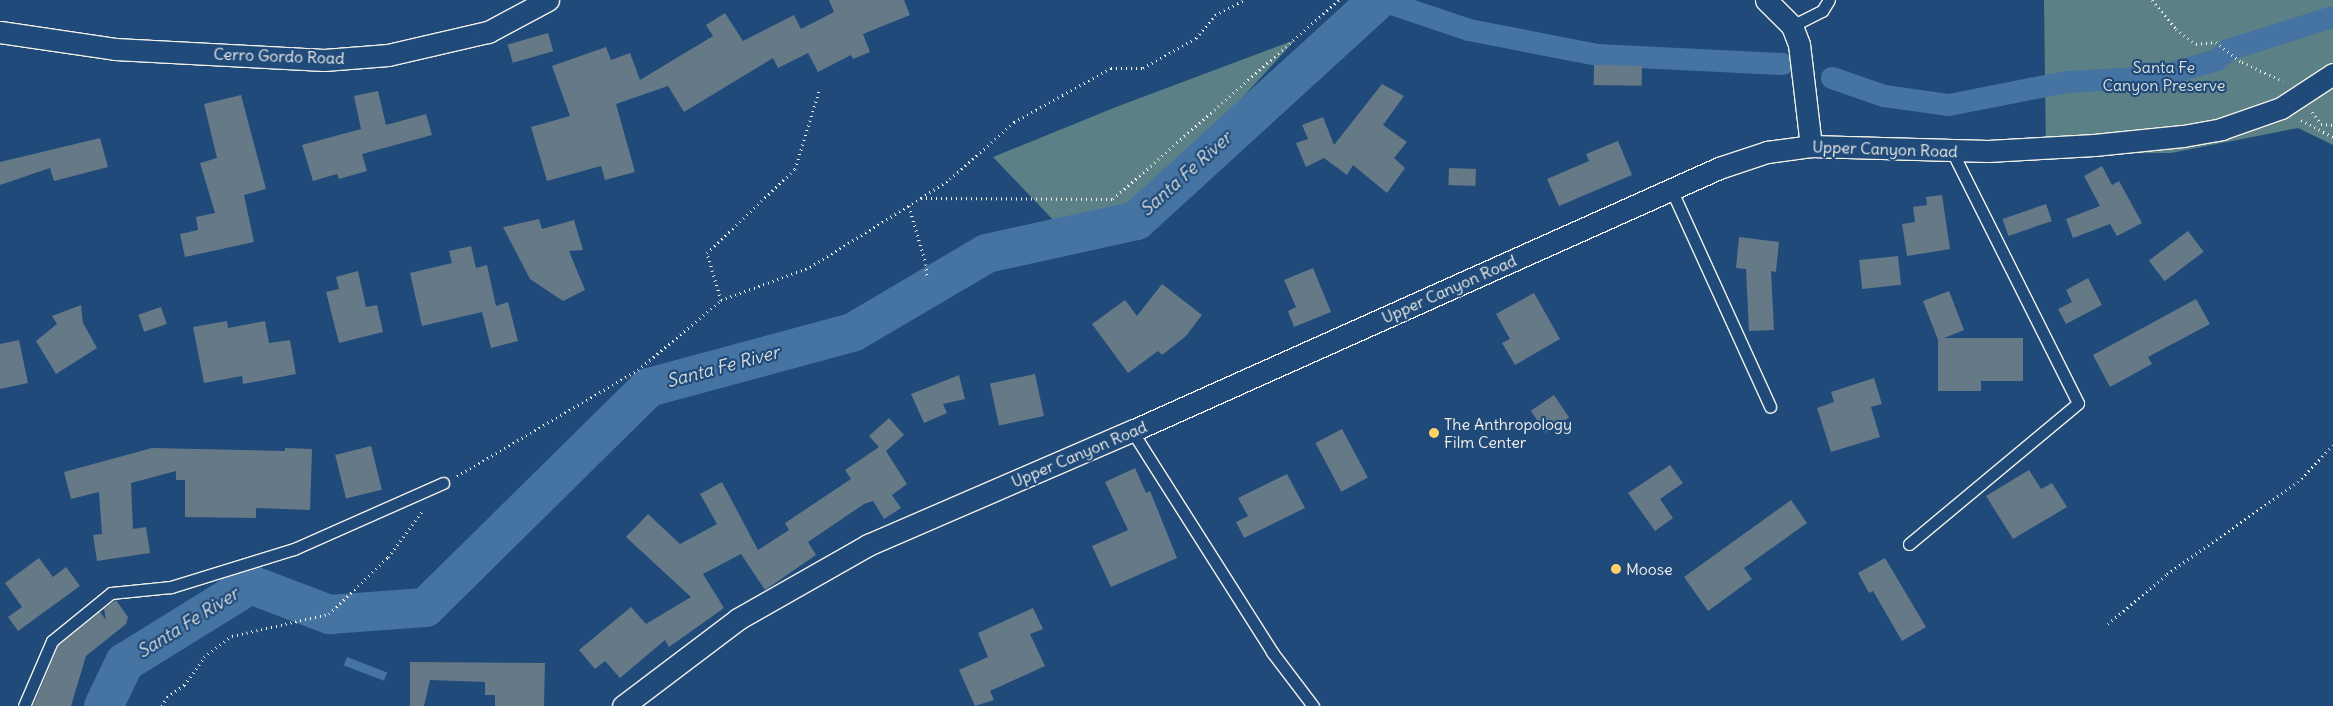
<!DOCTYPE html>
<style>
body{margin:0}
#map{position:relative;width:2333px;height:706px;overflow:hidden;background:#1f4a7a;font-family:Delius,sans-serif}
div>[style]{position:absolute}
.green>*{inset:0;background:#5b8186}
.water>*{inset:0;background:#4674a2;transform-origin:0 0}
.canal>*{height:22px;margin:-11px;padding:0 11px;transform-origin:11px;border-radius:11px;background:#4674a2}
.river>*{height:39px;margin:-19.5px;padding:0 19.5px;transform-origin:19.5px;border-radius:19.5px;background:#4674a2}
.building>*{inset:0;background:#667987;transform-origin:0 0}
.path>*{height:3px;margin-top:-1.5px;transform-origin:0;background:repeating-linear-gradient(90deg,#f4f1e8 0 1px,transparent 0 5px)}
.roads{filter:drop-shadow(1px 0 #f4f1e8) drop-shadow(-1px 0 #f4f1e8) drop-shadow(0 1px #f4f1e8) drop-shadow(0 -1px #f4f1e8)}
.service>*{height:11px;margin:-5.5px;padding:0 5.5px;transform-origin:5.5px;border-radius:5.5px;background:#1f4a7a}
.minor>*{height:21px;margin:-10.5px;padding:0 10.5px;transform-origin:10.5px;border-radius:10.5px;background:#1f4a7a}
.dots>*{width:14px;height:14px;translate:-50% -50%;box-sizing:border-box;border:2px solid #1f4a7a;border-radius:50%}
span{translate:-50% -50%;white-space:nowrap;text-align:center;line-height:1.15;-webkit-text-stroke:4.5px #1f4a7a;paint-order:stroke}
.street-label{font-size:16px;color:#f4f1e8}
.park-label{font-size:16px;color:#dde0d9}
.poi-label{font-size:16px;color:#f4f1e8}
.left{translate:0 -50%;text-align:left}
.water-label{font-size:18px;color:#dadede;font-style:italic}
</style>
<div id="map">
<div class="green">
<div style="clip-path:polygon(2044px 0,2333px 0,2333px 145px,2298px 128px,2171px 153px,2046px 154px)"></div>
<div style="clip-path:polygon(1295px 40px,1201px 143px,1128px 208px,1058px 225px,993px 157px,1116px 107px)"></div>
</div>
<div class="water">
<div style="left:347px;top:657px;width:43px;height:9px;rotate:21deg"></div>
</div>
<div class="canal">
<div style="left:1380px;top:0;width:94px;rotate:18.6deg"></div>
<div style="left:1469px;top:30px;width:131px;rotate:11deg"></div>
<div style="left:1598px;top:55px;width:185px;rotate:2.8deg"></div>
<div style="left:1832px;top:78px;width:55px;rotate:19.1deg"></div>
<div style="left:1884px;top:96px;width:66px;rotate:7.9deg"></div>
<div style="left:1949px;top:105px;width:119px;rotate:-11.1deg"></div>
<div style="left:2066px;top:82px;width:93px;rotate:-3.1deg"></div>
<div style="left:2159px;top:77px;width:60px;rotate:-16.3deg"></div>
<div style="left:2217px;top:60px;width:15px;rotate:-42deg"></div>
<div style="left:2228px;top:50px;width:110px;rotate:-17.4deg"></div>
</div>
<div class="river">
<div style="left:103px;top:706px;width:49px;rotate:-64.5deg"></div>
<div style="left:124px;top:662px;width:148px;rotate:-31.8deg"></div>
<div style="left:250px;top:584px;width:85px;rotate:20.8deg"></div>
<div style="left:329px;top:614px;width:96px;rotate:-4.2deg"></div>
<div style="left:425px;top:607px;width:313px;rotate:-44.6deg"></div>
<div style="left:648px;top:387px;width:211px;rotate:-15.1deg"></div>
<div style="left:852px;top:332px;width:156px;rotate:-30.5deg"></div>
<div style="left:986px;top:253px;width:154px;rotate:-12.4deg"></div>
<div style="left:1136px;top:220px;width:326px;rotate:-42.4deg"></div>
</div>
<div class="building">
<div style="clip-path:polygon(829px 0,904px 0,910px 15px,863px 34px,870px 52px,853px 59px,851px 55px,818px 72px,808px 53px,778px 68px,773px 58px,684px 112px,668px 86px,616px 104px,635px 172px,605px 180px,601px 166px,547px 181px,531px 127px,570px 116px,552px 66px,606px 47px,611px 60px,630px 53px,640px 80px,713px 36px,706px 25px,725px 13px,743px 41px,794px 15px,801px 29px,834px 12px)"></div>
<div style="left:548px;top:33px;width:19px;height:42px;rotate:74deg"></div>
<div style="left:1594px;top:65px;width:48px;height:20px;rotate:1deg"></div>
<div style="clip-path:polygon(1382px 84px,1404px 96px,1383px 125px,1407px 142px,1394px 158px,1405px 168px,1387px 193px,1353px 165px,1347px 175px,1324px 158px,1306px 167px,1296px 143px,1308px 139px,1302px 125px,1323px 117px,1334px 145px)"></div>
<div style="clip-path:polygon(378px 91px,386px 125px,426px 114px,432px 135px,362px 154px,367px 171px,339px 179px,337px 174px,313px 181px,302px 145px,361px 129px,354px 96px)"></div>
<div style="clip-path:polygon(241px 95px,266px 189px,244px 195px,254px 242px,185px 257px,180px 234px,198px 230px,196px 217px,215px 213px,200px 163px,217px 158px,204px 104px)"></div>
<div style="clip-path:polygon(100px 138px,108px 167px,54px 181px,50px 168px,0 185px,0 162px)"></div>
<div style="clip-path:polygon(1618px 141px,1632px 175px,1559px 206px,1547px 179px,1589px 161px,1586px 154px)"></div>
<div style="clip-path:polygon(2102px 166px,2112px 185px,2119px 181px,2142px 223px,2117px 236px,2110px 224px,2073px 238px,2066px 219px,2100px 206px,2084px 176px)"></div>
<div style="left:1449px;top:168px;width:27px;height:17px;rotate:2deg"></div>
<div style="clip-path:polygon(1942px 195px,1950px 249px,1907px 256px,1902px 224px,1915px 222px,1913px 207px,1927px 205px,1926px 197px)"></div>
<div style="left:2046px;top:204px;width:18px;height:46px;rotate:71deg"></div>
<div style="clip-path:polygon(539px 219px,542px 229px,574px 220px,583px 250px,569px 251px,585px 290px,563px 301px,530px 279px,503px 227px)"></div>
<div style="left:2188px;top:231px;width:26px;height:49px;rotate:53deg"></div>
<div style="clip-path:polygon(1739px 237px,1779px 242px,1776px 272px,1771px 271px,1774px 330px,1749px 331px,1746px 269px,1736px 268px)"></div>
<div style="clip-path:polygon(471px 246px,476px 268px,487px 265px,496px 306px,508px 302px,518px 341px,491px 348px,482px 312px,422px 326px,410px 273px,452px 263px,449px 251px)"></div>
<div style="left:1898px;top:256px;width:29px;height:39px;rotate:84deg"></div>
<div style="clip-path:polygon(1313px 268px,1331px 312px,1294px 327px,1288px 311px,1296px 307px,1284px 280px)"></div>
<div style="clip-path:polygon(358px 271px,366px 307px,377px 305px,383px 332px,339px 343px,326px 292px,339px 289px,336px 277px)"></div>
<div style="clip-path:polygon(2088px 278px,2102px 305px,2066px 324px,2058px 309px,2072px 302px,2066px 290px)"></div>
<div style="clip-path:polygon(1162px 284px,1202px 315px,1186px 336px,1162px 355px,1158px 351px,1128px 373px,1092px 324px,1125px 300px,1137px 316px)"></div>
<div style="clip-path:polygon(1949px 291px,1964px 330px,1944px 338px,2023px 338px,2023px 381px,1981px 381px,1981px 391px,1938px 391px,1938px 340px,1923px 301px)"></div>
<div style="clip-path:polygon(1534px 293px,1560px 339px,1515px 365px,1502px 343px,1510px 339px,1496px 314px)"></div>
<div style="clip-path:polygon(2196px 299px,2210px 324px,2148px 357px,2152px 364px,2110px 387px,2093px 355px)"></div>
<div style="clip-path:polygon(81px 305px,83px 323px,97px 348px,56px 374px,36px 341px,57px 324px,52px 316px)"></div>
<div style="left:161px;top:307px;width:18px;height:24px;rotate:71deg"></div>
<div style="clip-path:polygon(227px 321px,228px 328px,265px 321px,269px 343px,290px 340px,296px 374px,243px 384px,242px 376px,204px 383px,193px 327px)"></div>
<div style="clip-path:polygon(19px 340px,28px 383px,0 389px,0 344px)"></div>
<div style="left:1035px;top:374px;width:43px;height:46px;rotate:78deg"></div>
<div style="clip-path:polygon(959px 375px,965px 399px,943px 404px,947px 413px,924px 423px,911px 394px)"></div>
<div style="clip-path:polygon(1874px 378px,1882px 404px,1871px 407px,1880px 437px,1831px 452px,1817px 408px,1834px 402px,1831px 392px)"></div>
<div style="left:1554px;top:395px;width:27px;height:28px;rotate:56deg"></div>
<div style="clip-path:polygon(889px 418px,904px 435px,886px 451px,907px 484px,892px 495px,901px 508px,884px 519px,873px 501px,864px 504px,808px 542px,816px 555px,765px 590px,741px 554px,703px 574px,724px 608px,669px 647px,665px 640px,620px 678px,605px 661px,595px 669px,579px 650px,631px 607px,646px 624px,691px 597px,626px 537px,648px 514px,680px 544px,717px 524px,700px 494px,722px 482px,758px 550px,789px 530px,785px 523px,851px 479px,845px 470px,879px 447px,869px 436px)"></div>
<div style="left:1342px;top:429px;width:55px;height:30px;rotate:62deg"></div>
<div style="left:371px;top:446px;width:45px;height:37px;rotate:76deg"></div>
<div style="clip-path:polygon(152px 448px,285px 451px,285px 448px,312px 449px,310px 510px,256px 508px,256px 518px,185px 517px,185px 480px,176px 480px,176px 471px,131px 483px,133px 529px,146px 527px,150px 553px,97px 561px,93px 535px,102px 534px,99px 492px,71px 499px,64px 472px)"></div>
<div style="clip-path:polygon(1670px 465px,1683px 483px,1660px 499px,1673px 518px,1655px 531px,1628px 493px)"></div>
<div style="clip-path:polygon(1135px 468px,1146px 493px,1150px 491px,1177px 558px,1111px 587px,1092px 546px,1128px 530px,1105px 482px)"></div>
<div style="clip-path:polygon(2029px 470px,2041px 489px,2052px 483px,2067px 507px,2013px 539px,1986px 496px)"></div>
<div style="clip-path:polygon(1287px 474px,1305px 508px,1244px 538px,1236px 522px,1248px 516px,1238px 498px)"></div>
<div style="clip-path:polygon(1791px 500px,1807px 523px,1744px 568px,1752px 579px,1708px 611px,1684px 577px)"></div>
<div style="clip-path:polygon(39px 558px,53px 577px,66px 567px,80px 586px,18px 631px,8px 617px,22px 607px,5px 583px)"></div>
<div style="clip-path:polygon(1885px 558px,1926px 627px,1902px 641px,1873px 591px,1869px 593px,1858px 573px)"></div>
<div style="clip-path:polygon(116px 600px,128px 617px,126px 624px,86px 656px,71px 706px,33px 706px,58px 646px,100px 612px,106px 620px,104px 609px)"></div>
<div style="clip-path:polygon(1033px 608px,1043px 629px,1030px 634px,1045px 666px,990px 691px,994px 700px,975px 706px,959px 670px,988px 657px,978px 633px)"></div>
<div style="clip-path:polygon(410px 662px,545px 663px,544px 706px,495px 706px,495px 695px,485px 695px,485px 682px,430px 680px,424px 706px,410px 706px)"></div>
</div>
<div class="path">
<div style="left:2152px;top:0;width:38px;rotate:50deg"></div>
<div style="left:2176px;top:29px;width:25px;rotate:37deg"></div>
<div style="left:2196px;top:44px;width:20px;rotate:-6deg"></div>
<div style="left:2216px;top:42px;width:33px;rotate:38deg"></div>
<div style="left:2242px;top:62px;width:45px;rotate:24.9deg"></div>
<div style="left:2312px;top:112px;width:15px;rotate:53deg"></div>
<div style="left:2321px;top:124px;width:12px;rotate:5deg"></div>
<div style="left:2301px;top:120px;width:36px;rotate:28deg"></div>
<div style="left:921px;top:198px;width:35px;rotate:-33deg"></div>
<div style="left:950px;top:179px;width:86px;rotate:-41.7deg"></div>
<div style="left:1014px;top:122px;width:111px;rotate:-29.1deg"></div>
<div style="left:1111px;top:68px;width:32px"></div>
<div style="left:1143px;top:68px;width:61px;rotate:-29.5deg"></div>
<div style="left:1196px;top:38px;width:30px;rotate:-50deg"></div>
<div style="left:1215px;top:15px;width:33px;rotate:-27deg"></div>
<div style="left:909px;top:206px;width:60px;rotate:73.7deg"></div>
<div style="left:926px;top:264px;width:13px;rotate:86deg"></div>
<div style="left:721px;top:300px;width:49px;rotate:-106.6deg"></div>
<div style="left:707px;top:253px;width:122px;rotate:-43.7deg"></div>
<div style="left:795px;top:169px;width:82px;rotate:-72.9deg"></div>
<div style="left:457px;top:476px;width:210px;rotate:-30.4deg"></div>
<div style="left:638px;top:370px;width:109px;rotate:-40.1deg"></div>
<div style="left:721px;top:300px;width:95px;rotate:-20.3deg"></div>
<div style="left:810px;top:267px;width:131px;rotate:-31.9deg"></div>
<div style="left:921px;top:198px;width:192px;rotate:0.3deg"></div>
<div style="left:1113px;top:199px;width:301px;rotate:-41.4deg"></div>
<div style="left:2108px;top:624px;width:77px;rotate:-40.3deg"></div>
<div style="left:2167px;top:574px;width:160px;rotate:-35.1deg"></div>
<div style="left:2298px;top:482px;width:51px;rotate:-46.6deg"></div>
<div style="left:162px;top:706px;width:10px;rotate:-61deg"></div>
<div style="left:167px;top:697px;width:21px;rotate:-35deg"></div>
<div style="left:184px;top:685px;width:34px;rotate:-54deg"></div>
<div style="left:204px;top:657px;width:35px;rotate:-37deg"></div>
<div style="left:232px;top:636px;width:99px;rotate:-12.8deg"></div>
<div style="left:329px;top:614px;width:82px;rotate:-44deg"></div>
<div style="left:388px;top:557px;width:59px;rotate:-53.3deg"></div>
</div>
<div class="roads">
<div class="service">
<div style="left:1792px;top:26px;width:34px;rotate:-27deg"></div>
<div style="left:1822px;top:11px;width:13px;rotate:-58deg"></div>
<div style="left:1671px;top:189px;width:239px;rotate:65.5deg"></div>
<div style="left:1132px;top:431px;width:262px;rotate:57.6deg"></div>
<div style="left:1272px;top:652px;width:68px;rotate:52.8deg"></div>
<div style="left:1909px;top:544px;width:220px;rotate:-39.8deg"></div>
<div style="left:2078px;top:403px;width:282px;rotate:-116.6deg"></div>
<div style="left:24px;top:706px;width:71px;rotate:-66.7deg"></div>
<div style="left:52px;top:641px;width:76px;rotate:-39.1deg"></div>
<div style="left:111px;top:593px;width:60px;rotate:-5.7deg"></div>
<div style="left:171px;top:587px;width:129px;rotate:-17.2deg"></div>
<div style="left:294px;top:549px;width:163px;rotate:-23.9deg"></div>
</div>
<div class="minor">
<div style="left:1766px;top:0;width:37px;rotate:45deg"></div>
<div style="left:1792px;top:26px;width:19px;rotate:69deg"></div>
<div style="left:1799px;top:44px;width:103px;rotate:83.3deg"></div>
<div style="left:0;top:32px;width:116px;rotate:8.4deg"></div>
<div style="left:115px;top:49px;width:209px;rotate:3deg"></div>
<div style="left:324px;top:60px;width:64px;rotate:-4.5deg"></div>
<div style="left:388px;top:55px;width:103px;rotate:-13deg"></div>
<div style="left:488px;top:32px;width:68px;rotate:-28.1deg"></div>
<div style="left:623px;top:706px;width:144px;rotate:-37.1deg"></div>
<div style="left:738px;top:619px;width:150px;rotate:-29.6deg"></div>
<div style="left:868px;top:545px;width:288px;rotate:-23.4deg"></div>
<div style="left:1132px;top:431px;width:643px;rotate:-24.13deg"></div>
<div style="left:1719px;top:168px;width:51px;rotate:-18.4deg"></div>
<div style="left:1767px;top:152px;width:44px;rotate:-7.8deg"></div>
<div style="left:1811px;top:146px;width:177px;rotate:1.6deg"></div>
<div style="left:1988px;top:151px;width:106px;rotate:-3.2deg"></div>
<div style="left:2094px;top:145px;width:89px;rotate:-5.8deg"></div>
<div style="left:2183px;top:136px;width:39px;rotate:-10deg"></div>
<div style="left:2221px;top:129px;width:64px;rotate:-19.3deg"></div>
<div style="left:2281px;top:108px;width:62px;rotate:-33.2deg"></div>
</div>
</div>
<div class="dots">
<div style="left:1434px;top:433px;background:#ffd166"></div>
<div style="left:1616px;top:569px;background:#ffd166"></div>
</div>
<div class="street-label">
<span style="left:279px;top:56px;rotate:2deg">Cerro Gordo Road</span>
<span style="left:1885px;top:149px;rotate:2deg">Upper Canyon Road</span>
<span style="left:1449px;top:289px;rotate:-24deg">Upper Canyon Road</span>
<span style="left:1079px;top:454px;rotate:-23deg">Upper Canyon Road</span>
</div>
<div class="park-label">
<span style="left:2164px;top:76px">Santa Fe<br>Canyon Preserve</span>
</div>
<div class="poi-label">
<span class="left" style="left:1444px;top:433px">The Anthropology<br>Film Center</span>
<span class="left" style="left:1626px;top:569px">Moose</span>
</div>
<div class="water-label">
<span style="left:1186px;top:174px;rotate:-42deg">Santa Fe River</span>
<span style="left:723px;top:367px;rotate:-15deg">Santa Fe River</span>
<span style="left:188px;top:623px;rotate:-32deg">Santa Fe River</span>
</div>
</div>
